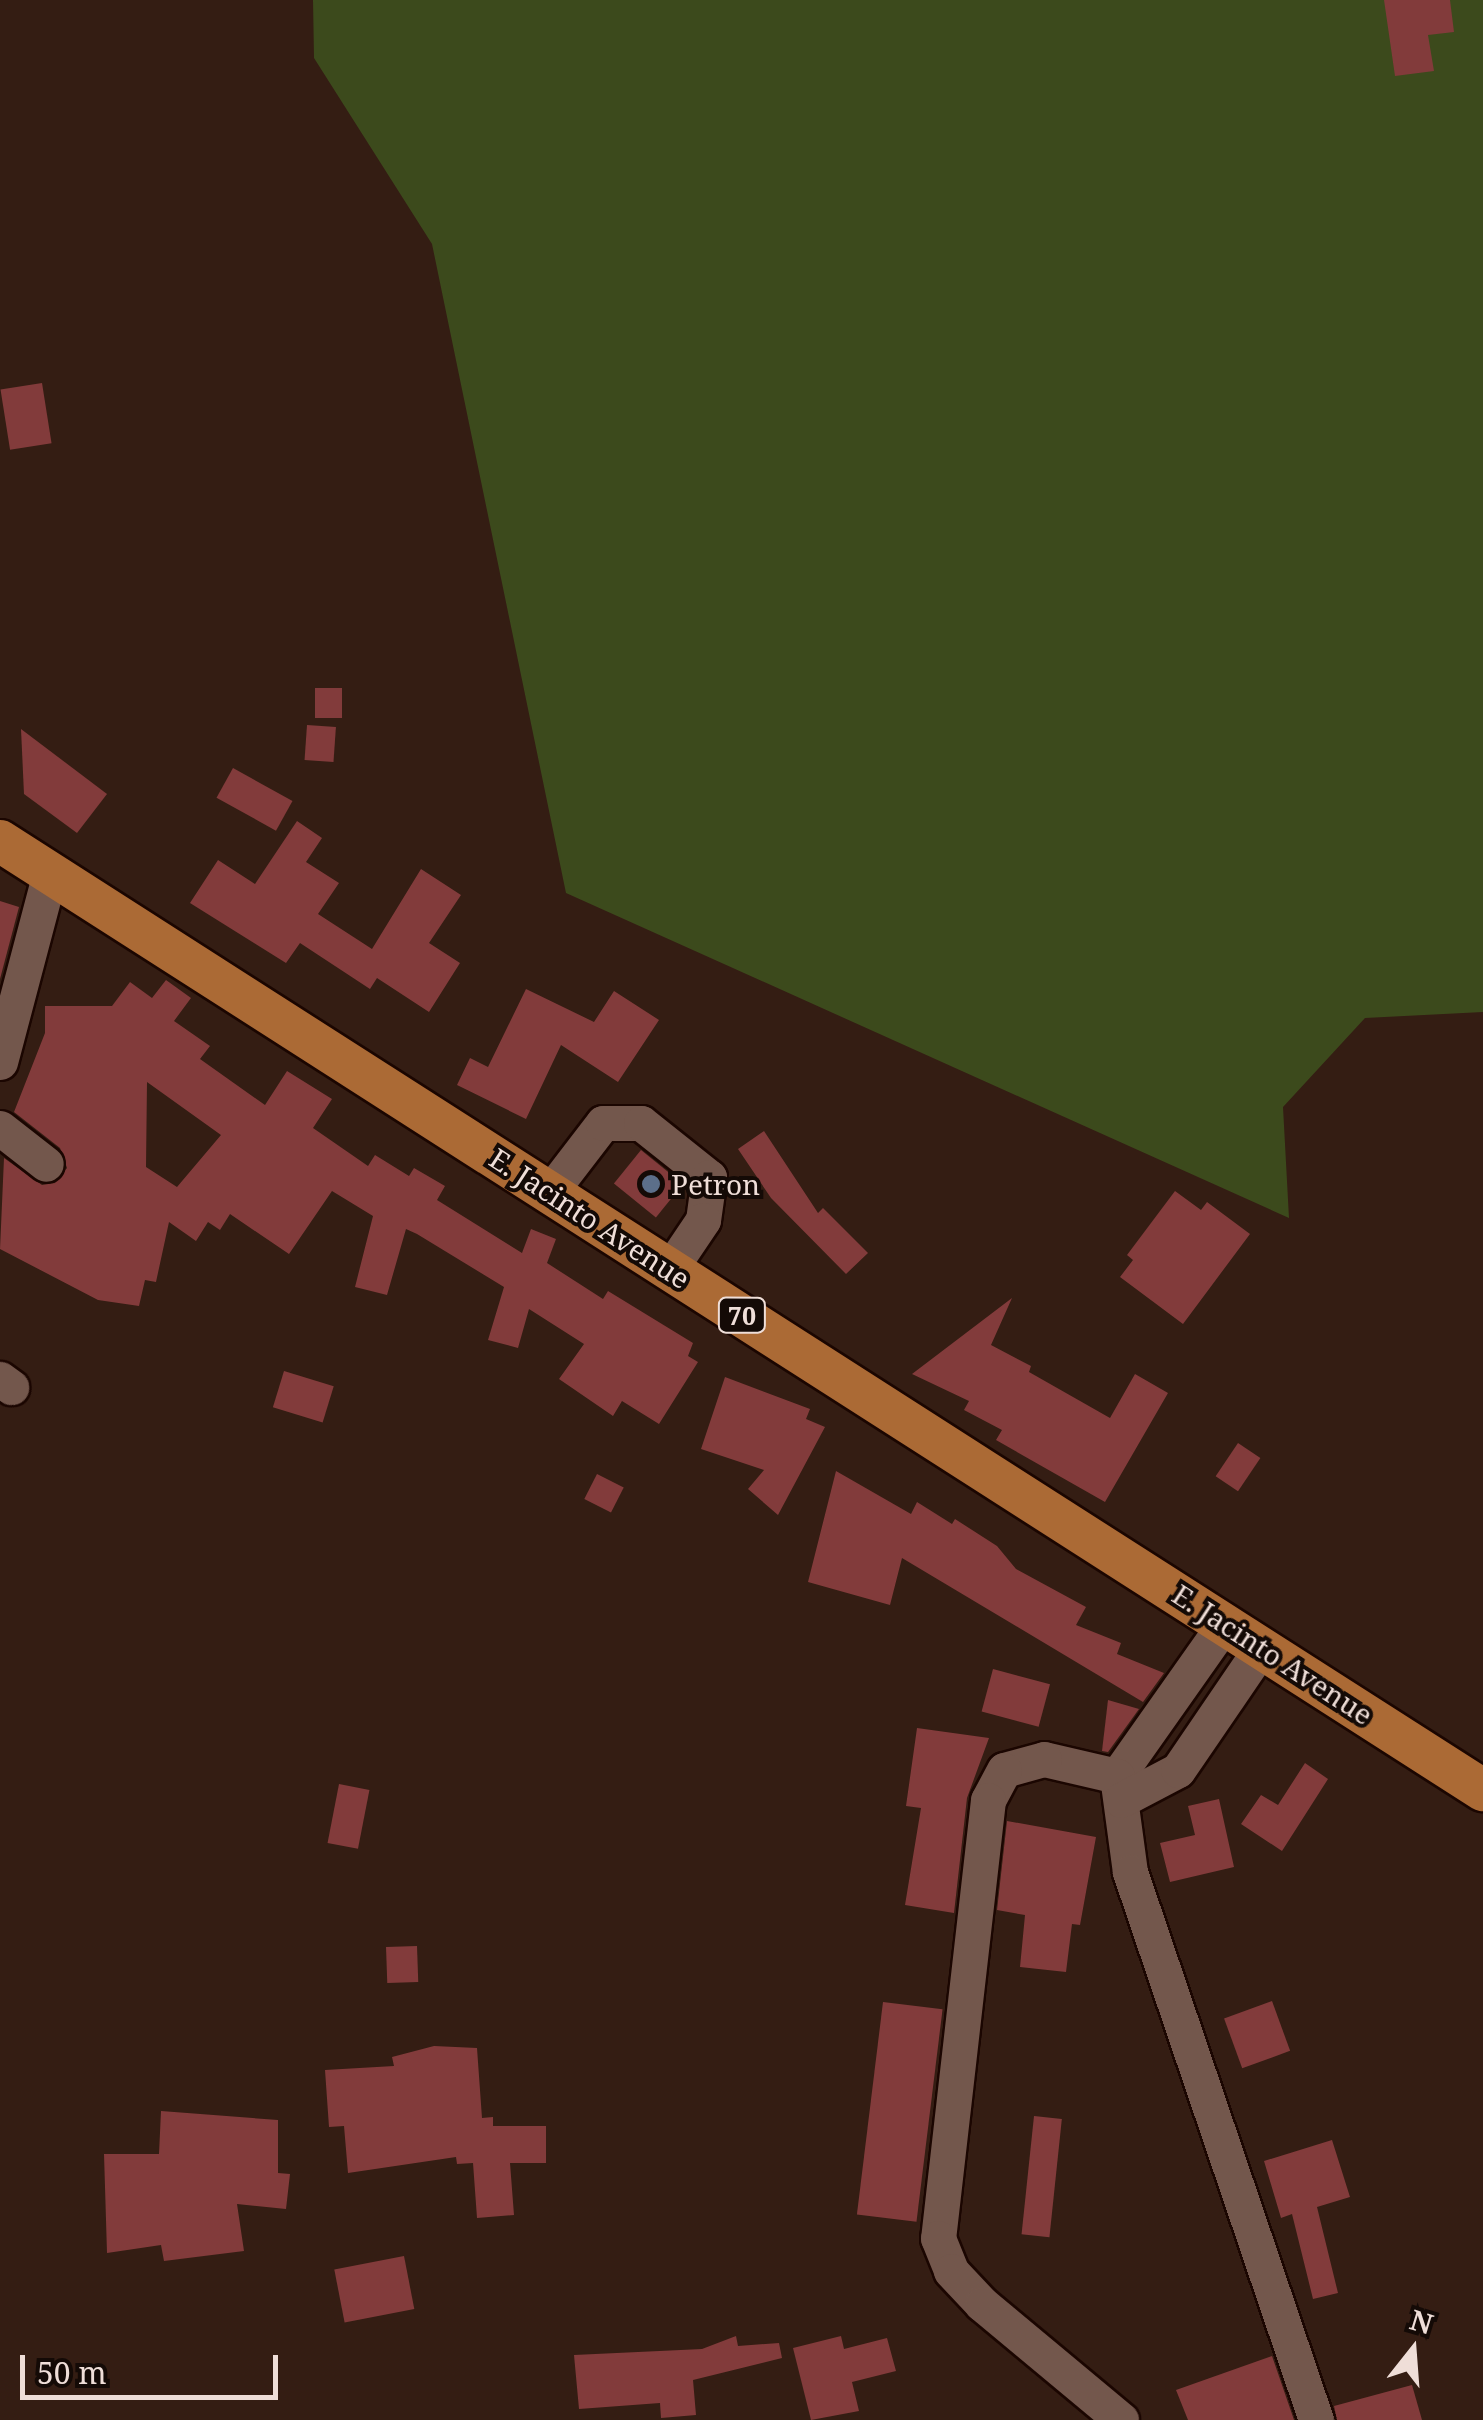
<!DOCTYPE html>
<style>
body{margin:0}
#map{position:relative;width:1483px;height:2420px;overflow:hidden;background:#341d13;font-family:"Noto Serif",serif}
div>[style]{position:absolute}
.green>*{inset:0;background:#3c4a1c}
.building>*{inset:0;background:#823b3b;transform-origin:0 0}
.roads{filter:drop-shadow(2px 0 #1b0601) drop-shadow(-2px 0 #1b0601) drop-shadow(0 2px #1b0601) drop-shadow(0 -2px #1b0601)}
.minor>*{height:35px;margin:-17.5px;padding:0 17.5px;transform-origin:17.5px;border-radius:17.5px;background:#73574c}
.major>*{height:42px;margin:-21px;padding:0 21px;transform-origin:21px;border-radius:21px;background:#ab6a35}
.dots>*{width:28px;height:28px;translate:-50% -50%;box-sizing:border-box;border:5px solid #140a06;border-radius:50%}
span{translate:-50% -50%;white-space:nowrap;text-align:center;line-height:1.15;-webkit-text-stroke:8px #140a06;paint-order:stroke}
.shield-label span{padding:2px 8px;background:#140a06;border:2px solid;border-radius:8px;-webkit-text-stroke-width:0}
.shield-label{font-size:25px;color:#efded8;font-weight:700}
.poi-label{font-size:28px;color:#efded8}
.left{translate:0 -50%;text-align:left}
.street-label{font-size:28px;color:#efded8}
.north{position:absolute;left:1363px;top:2300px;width:100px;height:100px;-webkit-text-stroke:8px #140a06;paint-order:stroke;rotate:17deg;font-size:28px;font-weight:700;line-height:40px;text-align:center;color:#efded8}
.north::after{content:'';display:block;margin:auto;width:35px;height:45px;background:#efded8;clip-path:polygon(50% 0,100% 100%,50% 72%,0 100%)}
.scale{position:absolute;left:20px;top:2355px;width:258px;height:45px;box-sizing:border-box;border:5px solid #efded8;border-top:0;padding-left:12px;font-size:30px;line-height:35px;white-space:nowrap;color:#efded8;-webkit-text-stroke:8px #140a06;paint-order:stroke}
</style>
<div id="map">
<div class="green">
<div style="clip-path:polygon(313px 0,1483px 0,1483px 1012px,1365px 1018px,1283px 1107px,1289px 1218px,566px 893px,432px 244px,314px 58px)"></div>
</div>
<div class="building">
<div style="clip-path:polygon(1384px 0,1450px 0,1454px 32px,1428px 35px,1434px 71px,1395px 76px)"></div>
<div style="left:42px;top:383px;width:61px;height:42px;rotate:81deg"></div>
<div style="left:315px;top:688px;width:27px;height:30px"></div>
<div style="left:307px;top:725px;width:29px;height:35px;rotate:4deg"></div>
<div style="clip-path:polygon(21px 729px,107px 794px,77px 833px,24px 794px)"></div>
<div style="left:233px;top:768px;width:68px;height:34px;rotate:29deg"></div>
<div style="clip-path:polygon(297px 821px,322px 838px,306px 862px,339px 883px,318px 914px,372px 949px,421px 869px,461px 895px,429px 943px,460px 963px,429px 1012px,377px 978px,370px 989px,300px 943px,286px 963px,190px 903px,218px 860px,255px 884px)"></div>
<div style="clip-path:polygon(0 901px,19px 907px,0 979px)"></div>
<div style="clip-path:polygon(evenodd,166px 980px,191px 998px,174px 1021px,210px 1046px,200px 1059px,265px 1105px,287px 1071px,332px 1099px,313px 1128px,368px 1166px,375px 1155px,409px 1176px,414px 1168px,445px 1186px,437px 1200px,522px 1253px,531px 1229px,556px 1239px,547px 1263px,603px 1299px,608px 1291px,693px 1343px,688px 1356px,698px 1362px,659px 1424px,622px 1401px,613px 1416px,559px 1379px,584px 1344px,529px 1309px,518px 1348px,488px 1340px,504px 1287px,417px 1234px,406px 1229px,387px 1295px,355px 1287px,373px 1216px,332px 1191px,289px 1254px,230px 1214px,220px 1230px,208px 1222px,196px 1241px,169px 1222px,156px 1282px,145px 1280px,139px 1306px,98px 1300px,0 1249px,4px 1158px,42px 1185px,55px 1183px,67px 1168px,60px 1148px,14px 1112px,45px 1033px,45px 1006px,112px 1006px,130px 982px,152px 998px,166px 980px,147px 1082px,221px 1135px,177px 1187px,146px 1167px,147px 1082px)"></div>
<div style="clip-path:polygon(526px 989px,594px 1022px,614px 991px,659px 1020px,618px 1082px,561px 1045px,526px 1119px,457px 1085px,470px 1058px,488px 1067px)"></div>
<div style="clip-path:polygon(764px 1131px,818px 1213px,823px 1208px,868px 1253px,846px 1274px,771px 1198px,738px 1149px)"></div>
<div style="left:641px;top:1150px;width:54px;height:43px;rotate:39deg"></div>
<div style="clip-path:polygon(1175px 1191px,1201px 1210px,1207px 1202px,1250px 1234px,1183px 1324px,1120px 1277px,1133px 1260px,1127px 1255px)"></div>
<div style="clip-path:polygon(1012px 1298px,991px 1345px,1031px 1366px,1029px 1372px,1110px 1418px,1135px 1374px,1168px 1393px,1105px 1502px,996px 1440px,1002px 1430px,964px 1410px,969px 1401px,912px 1374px)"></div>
<div style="left:284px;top:1371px;width:52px;height:38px;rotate:17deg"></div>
<div style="clip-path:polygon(725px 1377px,810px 1409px,806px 1419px,825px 1427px,778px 1515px,748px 1489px,764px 1470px,701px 1449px)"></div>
<div style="left:1238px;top:1443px;width:27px;height:40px;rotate:34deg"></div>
<div style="clip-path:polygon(836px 1471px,911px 1514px,917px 1502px,952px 1524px,955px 1519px,997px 1546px,1016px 1569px,1086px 1607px,1076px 1625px,1121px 1643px,1117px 1654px,1164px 1673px,1143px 1702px,902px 1558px,890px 1605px,808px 1582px)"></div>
<div style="left:597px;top:1474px;width:30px;height:28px;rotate:27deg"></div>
<div style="left:993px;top:1669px;width:59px;height:44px;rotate:15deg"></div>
<div style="clip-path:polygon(1108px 1700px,1139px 1709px,1108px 1752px,1102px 1751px)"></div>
<div style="clip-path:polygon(917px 1728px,989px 1738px,967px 1798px,954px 1913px,905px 1905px,921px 1808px,906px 1806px)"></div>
<div style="clip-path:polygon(1305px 1763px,1328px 1779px,1282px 1851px,1241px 1824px,1261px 1795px,1278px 1805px)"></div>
<div style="left:339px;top:1784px;width:31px;height:60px;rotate:11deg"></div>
<div style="clip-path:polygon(1219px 1799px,1234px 1867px,1170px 1882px,1160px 1843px,1195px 1835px,1188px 1806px)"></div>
<div style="clip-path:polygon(1007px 1821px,1096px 1837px,1080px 1925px,1072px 1924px,1066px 1972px,1020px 1967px,1025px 1915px,997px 1910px)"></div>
<div style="left:417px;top:1946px;width:36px;height:31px;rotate:88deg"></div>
<div style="left:1272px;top:2001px;width:53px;height:51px;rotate:70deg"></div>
<div style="left:883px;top:2002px;width:60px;height:214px;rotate:7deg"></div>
<div style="clip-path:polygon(434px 2046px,477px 2048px,482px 2118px,493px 2117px,493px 2126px,546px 2126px,546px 2163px,510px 2163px,514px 2215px,477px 2218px,473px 2163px,457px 2164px,456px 2157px,348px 2173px,344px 2126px,329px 2127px,325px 2070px,394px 2066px,392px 2057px)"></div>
<div style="clip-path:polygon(161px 2111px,278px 2120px,278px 2173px,290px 2174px,286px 2209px,237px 2204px,244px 2251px,164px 2261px,161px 2245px,107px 2253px,104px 2154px,159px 2154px)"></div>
<div style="left:1034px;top:2116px;width:28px;height:119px;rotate:6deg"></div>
<div style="clip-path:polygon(1332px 2140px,1350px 2197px,1317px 2207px,1338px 2293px,1313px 2299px,1292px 2214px,1281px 2218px,1264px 2161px)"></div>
<div style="left:404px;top:2256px;width:54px;height:71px;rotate:79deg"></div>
<div style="clip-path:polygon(736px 2336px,738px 2346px,779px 2343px,782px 2358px,693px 2380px,696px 2415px,661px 2418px,660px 2403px,579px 2409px,574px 2355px,702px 2349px)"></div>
<div style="clip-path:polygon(841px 2336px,844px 2349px,887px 2338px,896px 2371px,852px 2382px,859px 2411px,811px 2420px,793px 2348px)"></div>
<div style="clip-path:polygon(1272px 2356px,1294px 2420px,1188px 2420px,1176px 2390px)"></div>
<div style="clip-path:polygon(1412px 2385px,1422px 2420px,1337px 2420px,1334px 2406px)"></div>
</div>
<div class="roads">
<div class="minor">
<div style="left:0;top:1062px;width:196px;rotate:-75.2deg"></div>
<div style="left:0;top:1128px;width:58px;rotate:38deg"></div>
<div style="left:550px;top:1192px;width:87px;rotate:-52.5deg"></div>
<div style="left:603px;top:1123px;width:38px"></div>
<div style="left:641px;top:1123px;width:87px;rotate:38.5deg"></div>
<div style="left:709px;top:1177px;width:43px;rotate:97.9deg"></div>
<div style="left:703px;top:1220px;width:59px;rotate:124deg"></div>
<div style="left:0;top:1379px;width:14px;rotate:36deg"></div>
<div style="left:1225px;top:1623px;width:187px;rotate:125.2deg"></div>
<div style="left:1117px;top:1776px;width:97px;rotate:82.3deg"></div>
<div style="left:1130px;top:1872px;width:579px;rotate:71.25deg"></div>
<div style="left:1117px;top:1776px;width:75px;rotate:-166.9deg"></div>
<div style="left:1044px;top:1759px;width:41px;rotate:164.6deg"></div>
<div style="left:1004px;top:1770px;width:34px;rotate:118deg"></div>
<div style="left:988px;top:1800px;width:441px;rotate:96.5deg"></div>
<div style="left:938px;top:2238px;width:35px;rotate:68deg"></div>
<div style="left:951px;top:2271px;width:45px;rotate:46.8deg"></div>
<div style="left:982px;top:2304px;width:181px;rotate:39.8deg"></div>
<div style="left:1121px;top:1800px;width:64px;rotate:-27.8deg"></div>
<div style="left:1178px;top:1770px;width:149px;rotate:-55.7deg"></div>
</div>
<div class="major">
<div style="left:0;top:841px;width:1761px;rotate:32.62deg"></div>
</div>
</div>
<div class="dots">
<div style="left:651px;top:1184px;background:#5c6f8a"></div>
</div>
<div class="shield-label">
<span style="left:742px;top:1315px">70</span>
</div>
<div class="poi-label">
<span class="left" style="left:671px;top:1184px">Petron</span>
</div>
<div class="street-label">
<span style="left:590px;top:1218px;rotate:33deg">E. Jacinto Avenue</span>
<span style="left:1273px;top:1654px;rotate:33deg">E. Jacinto Avenue</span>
</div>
<div class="north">N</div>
<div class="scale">50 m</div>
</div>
